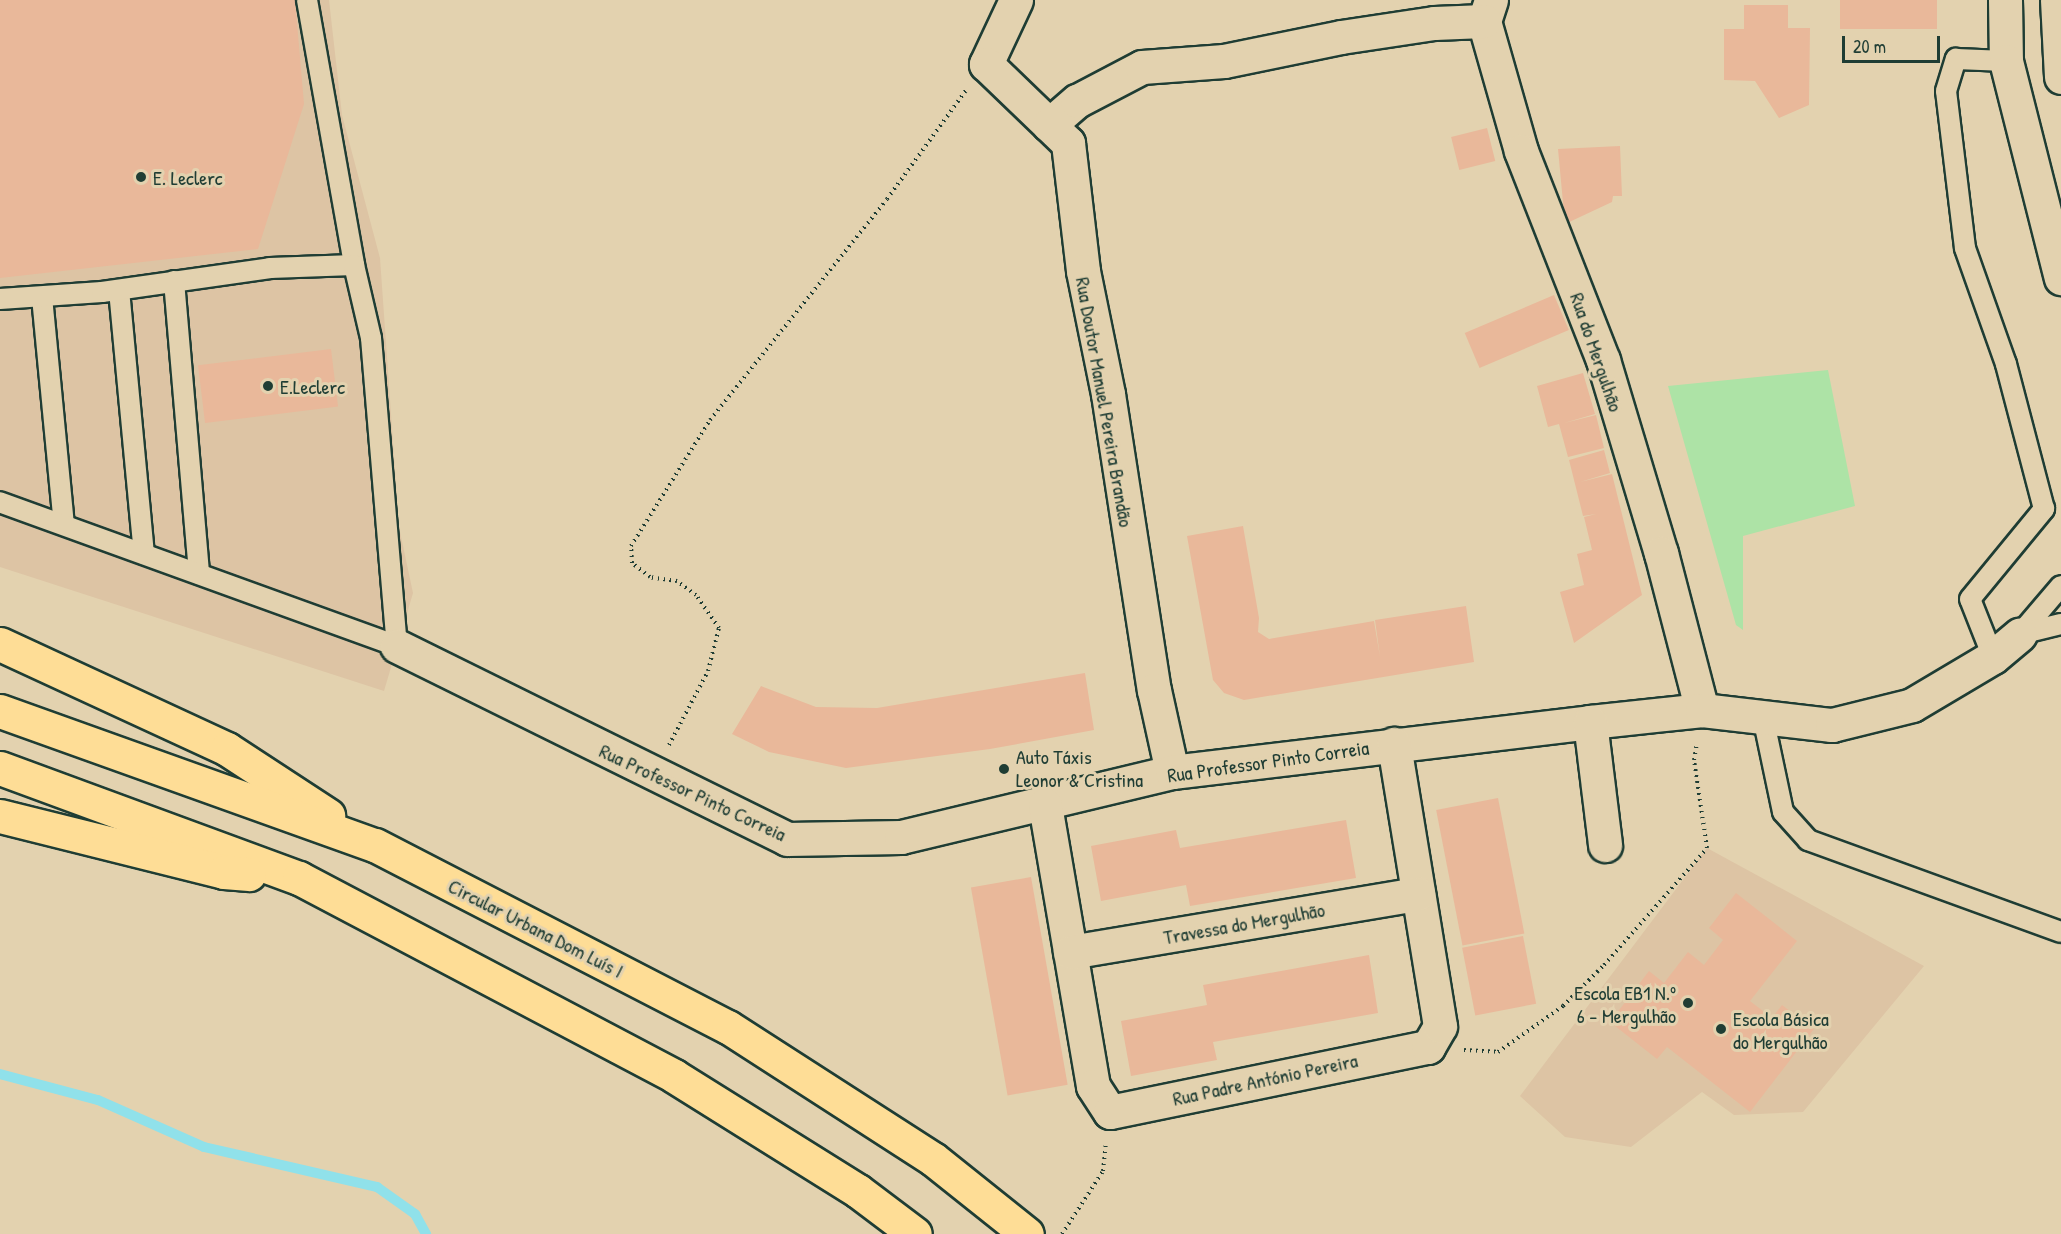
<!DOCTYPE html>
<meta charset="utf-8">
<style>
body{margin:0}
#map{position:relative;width:2061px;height:1234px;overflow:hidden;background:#e3d2af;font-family:"Patrick Hand",sans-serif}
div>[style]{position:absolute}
.built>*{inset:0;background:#ddc4a4}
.green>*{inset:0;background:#ade3a6}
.stream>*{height:10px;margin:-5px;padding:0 5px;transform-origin:5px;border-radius:5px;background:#90e1ea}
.building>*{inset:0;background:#e9b89a;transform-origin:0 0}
.path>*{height:4px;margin-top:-2px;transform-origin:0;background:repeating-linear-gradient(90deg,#1f3d34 0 1.5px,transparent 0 6px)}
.roads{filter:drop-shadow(2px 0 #1f3d34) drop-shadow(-2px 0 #1f3d34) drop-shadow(0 2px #1f3d34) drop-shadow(0 -2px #1f3d34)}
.service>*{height:20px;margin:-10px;padding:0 10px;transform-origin:10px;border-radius:10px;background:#e3d2af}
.minor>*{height:33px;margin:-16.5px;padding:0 16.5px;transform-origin:16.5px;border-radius:16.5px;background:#e3d2af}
.trunk>*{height:33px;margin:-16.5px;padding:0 16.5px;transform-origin:16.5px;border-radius:16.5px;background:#fedd96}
.dots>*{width:16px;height:16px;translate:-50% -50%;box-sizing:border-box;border:3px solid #e3d2af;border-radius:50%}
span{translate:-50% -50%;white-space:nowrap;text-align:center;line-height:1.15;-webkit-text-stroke:6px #e3d2af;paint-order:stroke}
.poi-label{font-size:20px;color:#1f3d34}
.left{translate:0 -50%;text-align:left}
.right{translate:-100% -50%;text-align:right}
.street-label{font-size:20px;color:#1f3d34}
.scale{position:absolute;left:1842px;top:36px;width:98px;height:27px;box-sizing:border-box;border:3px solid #1f3d34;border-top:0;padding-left:8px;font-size:18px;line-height:21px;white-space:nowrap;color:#1f3d34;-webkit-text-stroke:4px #e3d2af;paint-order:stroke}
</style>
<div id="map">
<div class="built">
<div style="clip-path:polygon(0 0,329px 0,342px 115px,380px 258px,399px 527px,413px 593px,384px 691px,0 567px)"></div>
<div style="clip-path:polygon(1707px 848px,1924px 966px,1803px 1112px,1734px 1115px,1702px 1092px,1631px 1147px,1565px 1137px,1520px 1096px)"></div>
</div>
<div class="green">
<div style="clip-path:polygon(1828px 370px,1855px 506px,1743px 536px,1743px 630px,1736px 625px,1668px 386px)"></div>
</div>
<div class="stream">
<div style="left:0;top:1074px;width:101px;rotate:14.9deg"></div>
<div style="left:98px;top:1100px;width:116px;rotate:23.9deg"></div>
<div style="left:204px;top:1147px;width:178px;rotate:13deg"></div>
<div style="left:377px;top:1187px;width:47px;rotate:35.4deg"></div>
<div style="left:415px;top:1214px;width:23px;rotate:61deg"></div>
</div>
<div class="building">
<div style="clip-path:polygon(0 0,295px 0,304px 104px,258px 249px,0 278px)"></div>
<div style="left:1840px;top:0;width:97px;height:29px"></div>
<div style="clip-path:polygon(1744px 5px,1788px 5px,1788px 28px,1810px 28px,1809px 105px,1779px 118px,1755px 81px,1724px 80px,1724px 29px,1744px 29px)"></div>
<div style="left:1487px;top:128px;width:34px;height:37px;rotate:76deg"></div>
<div style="clip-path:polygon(1620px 146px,1622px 196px,1613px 196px,1612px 202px,1565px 224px,1558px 149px)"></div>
<div style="left:1554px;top:295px;width:38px;height:97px;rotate:67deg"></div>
<div style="left:331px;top:349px;width:58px;height:134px;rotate:83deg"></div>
<div style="clip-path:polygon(1583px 373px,1595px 414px,1564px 423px,1596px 415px,1604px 448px,1568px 457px,1559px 424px,1548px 427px,1537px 386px)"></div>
<div style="clip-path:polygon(1604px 450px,1610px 473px,1580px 482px,1612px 474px,1642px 595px,1574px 643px,1560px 592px,1584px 585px,1577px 554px,1592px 550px,1584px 517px,1596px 514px,1583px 516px,1569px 460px)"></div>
<div style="clip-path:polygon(1243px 526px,1259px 618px,1258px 632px,1269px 639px,1374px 621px,1380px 657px,1375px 620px,1466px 606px,1474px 662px,1244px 700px,1224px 693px,1213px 680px,1187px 536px)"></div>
<div style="clip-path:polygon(1085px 673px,1094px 730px,990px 749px,846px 768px,769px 752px,732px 734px,761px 686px,816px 707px,877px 708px)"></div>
<div style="left:1498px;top:798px;width:138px;height:63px;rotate:79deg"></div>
<div style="clip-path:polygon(1346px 820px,1356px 878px,1190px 906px,1186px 885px,1101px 901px,1091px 846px,1176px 830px,1180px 848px)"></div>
<div style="left:1031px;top:877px;width:211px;height:61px;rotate:80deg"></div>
<div style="clip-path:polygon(1736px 893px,1797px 941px,1750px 1001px,1772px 1018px,1782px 1005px,1814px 1029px,1750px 1112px,1667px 1047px,1657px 1059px,1610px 1022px,1649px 971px,1664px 983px,1688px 952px,1704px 965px,1723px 940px,1709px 928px)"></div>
<div style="left:1523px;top:936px;width:69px;height:62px;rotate:79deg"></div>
<div style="clip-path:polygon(1369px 955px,1378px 1013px,1213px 1042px,1217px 1060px,1131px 1076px,1121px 1021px,1207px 1005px,1203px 985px)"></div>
</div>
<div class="path">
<div style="left:669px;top:745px;width:84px;rotate:-62.2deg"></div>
<div style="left:708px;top:671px;width:44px;rotate:-75.7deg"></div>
<div style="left:719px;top:628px;width:40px;rotate:-124.9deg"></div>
<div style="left:696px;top:595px;width:24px;rotate:-144deg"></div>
<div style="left:677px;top:581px;width:27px;rotate:-172deg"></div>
<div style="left:650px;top:577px;width:23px;rotate:-142deg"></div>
<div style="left:632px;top:563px;width:17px;rotate:-93deg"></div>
<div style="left:631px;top:546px;width:149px;rotate:-57.9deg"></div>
<div style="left:710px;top:420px;width:283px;rotate:-51.3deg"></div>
<div style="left:887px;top:199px;width:136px;rotate:-54deg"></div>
<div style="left:1464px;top:1050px;width:34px;rotate:3deg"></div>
<div style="left:1498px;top:1052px;width:80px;rotate:-35.3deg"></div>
<div style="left:1563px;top:1006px;width:58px;rotate:-45deg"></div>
<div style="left:1604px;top:965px;width:156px;rotate:-48.6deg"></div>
<div style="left:1707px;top:848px;width:89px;rotate:-98.4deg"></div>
<div style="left:1694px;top:760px;width:17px;rotate:-80deg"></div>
<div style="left:1062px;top:1234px;width:75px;rotate:-56.9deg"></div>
<div style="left:1103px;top:1171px;width:28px;rotate:-84deg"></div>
</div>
<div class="roads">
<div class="service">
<div style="left:307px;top:0;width:269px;rotate:79.9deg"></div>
<div style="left:174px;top:281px;width:294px;rotate:85.1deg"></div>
<div style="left:119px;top:290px;width:265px;rotate:84.6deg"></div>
<div style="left:42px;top:297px;width:228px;rotate:84.5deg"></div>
<div style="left:0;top:299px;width:102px;rotate:-3.9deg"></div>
<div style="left:102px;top:292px;width:170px;rotate:-8.1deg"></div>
<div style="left:270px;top:268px;width:84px;rotate:-2deg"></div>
<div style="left:354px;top:265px;width:75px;rotate:76.9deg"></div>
<div style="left:371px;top:338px;width:309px;rotate:85.2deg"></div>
<div style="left:397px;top:646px;width:422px;rotate:-160.1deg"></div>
<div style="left:2020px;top:634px;width:63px;rotate:-49.5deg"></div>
<div style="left:2020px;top:634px;width:42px;rotate:-13.7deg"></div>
<div style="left:1993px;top:657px;width:62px;rotate:-111.6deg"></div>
<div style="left:1970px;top:599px;width:117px;rotate:-50.6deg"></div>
<div style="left:2044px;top:509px;width:150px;rotate:-104.7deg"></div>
<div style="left:2006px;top:364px;width:123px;rotate:-109.5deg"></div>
<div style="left:1965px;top:248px;width:158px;rotate:-96.9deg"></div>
<div style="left:1946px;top:91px;width:34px;rotate:-73deg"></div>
<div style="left:1956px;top:59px;width:50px;rotate:2.3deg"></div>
<div style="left:1763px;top:717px;width:97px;rotate:78.1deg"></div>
<div style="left:1783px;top:812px;width:38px;rotate:48deg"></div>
<div style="left:1808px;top:840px;width:269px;rotate:20deg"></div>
</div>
<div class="minor">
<div style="left:1016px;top:0;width:71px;rotate:115.1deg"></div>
<div style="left:986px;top:64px;width:114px;rotate:43.9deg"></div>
<div style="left:1068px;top:143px;width:129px;rotate:83.3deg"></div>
<div style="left:1083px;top:271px;width:126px;rotate:78.5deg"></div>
<div style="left:1108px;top:394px;width:300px;rotate:81.2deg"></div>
<div style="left:1154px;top:690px;width:84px;rotate:77.6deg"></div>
<div style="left:1491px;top:0;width:22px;rotate:108deg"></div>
<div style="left:1484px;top:21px;width:135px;rotate:74.1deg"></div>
<div style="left:1521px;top:151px;width:225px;rotate:68.6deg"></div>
<div style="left:1603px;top:360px;width:202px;rotate:73.3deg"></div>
<div style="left:1661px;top:553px;width:162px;rotate:75.4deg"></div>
<div style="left:2005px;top:0;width:61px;rotate:89.1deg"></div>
<div style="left:2006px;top:61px;width:224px;rotate:75.8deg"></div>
<div style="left:2057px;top:0;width:77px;rotate:87deg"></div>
<div style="left:1049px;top:125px;width:37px;rotate:-41deg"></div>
<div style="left:1077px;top:101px;width:73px;rotate:-27.6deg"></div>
<div style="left:1142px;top:67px;width:82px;rotate:-4.2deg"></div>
<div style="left:1224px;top:61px;width:119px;rotate:-11.6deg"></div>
<div style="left:1341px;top:37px;width:94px;rotate:-8.6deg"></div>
<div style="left:1434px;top:23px;width:50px;rotate:-2.3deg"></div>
<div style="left:397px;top:646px;width:435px;rotate:26.3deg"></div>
<div style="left:787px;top:839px;width:114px;rotate:-1deg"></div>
<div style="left:901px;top:837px;width:279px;rotate:-13.5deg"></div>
<div style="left:1172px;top:772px;width:421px;rotate:-6.8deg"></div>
<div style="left:1590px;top:722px;width:113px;rotate:-6.1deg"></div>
<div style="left:1702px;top:710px;width:131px;rotate:6.6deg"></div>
<div style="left:1832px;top:725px;width:82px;rotate:-14deg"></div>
<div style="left:1912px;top:705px;width:94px;rotate:-30.7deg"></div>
<div style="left:1993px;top:657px;width:35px;rotate:-40deg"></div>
<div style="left:1590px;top:722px;width:124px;rotate:83deg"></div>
<div style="left:1045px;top:805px;width:285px;rotate:80.3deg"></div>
<div style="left:1093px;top:1086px;width:31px;rotate:57deg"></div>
<div style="left:1110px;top:1112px;width:325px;rotate:-11.6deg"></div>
<div style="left:1428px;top:1047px;width:24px;rotate:-60deg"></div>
<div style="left:1440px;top:1026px;width:286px;rotate:-99.3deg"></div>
<div style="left:1070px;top:952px;width:353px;rotate:-9.5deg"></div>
</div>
<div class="trunk">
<div style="left:0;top:644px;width:250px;rotate:24.8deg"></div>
<div style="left:227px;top:749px;width:121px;rotate:33.2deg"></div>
<div style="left:0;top:711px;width:398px;rotate:19.7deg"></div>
<div style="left:375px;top:845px;width:397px;rotate:27.3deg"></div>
<div style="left:728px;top:1027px;width:244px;rotate:32.8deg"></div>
<div style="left:933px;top:1159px;width:120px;rotate:38.6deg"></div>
<div style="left:0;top:768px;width:319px;rotate:20.2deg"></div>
<div style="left:299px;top:878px;width:424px;rotate:27.8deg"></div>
<div style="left:674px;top:1076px;width:217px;rotate:32deg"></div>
<div style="left:858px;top:1191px;width:71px;rotate:37deg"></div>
<div style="left:0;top:816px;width:231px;rotate:14deg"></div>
<div style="left:224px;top:872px;width:25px;rotate:5deg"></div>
</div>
</div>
<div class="dots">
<div style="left:141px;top:177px;background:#1f3d34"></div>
<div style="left:268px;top:386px;background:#1f3d34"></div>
<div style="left:1004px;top:769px;background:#1f3d34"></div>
<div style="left:1688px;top:1003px;background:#1f3d34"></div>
<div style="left:1721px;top:1029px;background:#1f3d34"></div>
</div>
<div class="poi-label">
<span class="left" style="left:153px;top:177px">E. Leclerc</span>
<span class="left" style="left:280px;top:386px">E.Leclerc</span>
<span class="left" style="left:1016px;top:768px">Auto Táxis<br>Leonor &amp; Cristina</span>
<span class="right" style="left:1676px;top:1004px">Escola EB1 N.º<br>6 - Mergulhão</span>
<span class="left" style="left:1733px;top:1030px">Escola Básica<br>do Mergulhão</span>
</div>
<div class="street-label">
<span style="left:1597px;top:352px;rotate:71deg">Rua do Mergulhão</span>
<span style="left:1105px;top:402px;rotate:80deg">Rua Doutor Manuel Pereira Brandão</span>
<span style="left:1268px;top:761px;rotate:-8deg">Rua Professor Pinto Correia</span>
<span style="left:693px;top:792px;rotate:25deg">Rua Professor Pinto Correia</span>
<span style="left:1244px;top:923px;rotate:-10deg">Travessa do Mergulhão</span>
<span style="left:536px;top:928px;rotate:27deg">Circular Urbana Dom Luís I</span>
<span style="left:1265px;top:1079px;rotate:-12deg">Rua Padre António Pereira</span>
</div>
<div class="scale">20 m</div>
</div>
